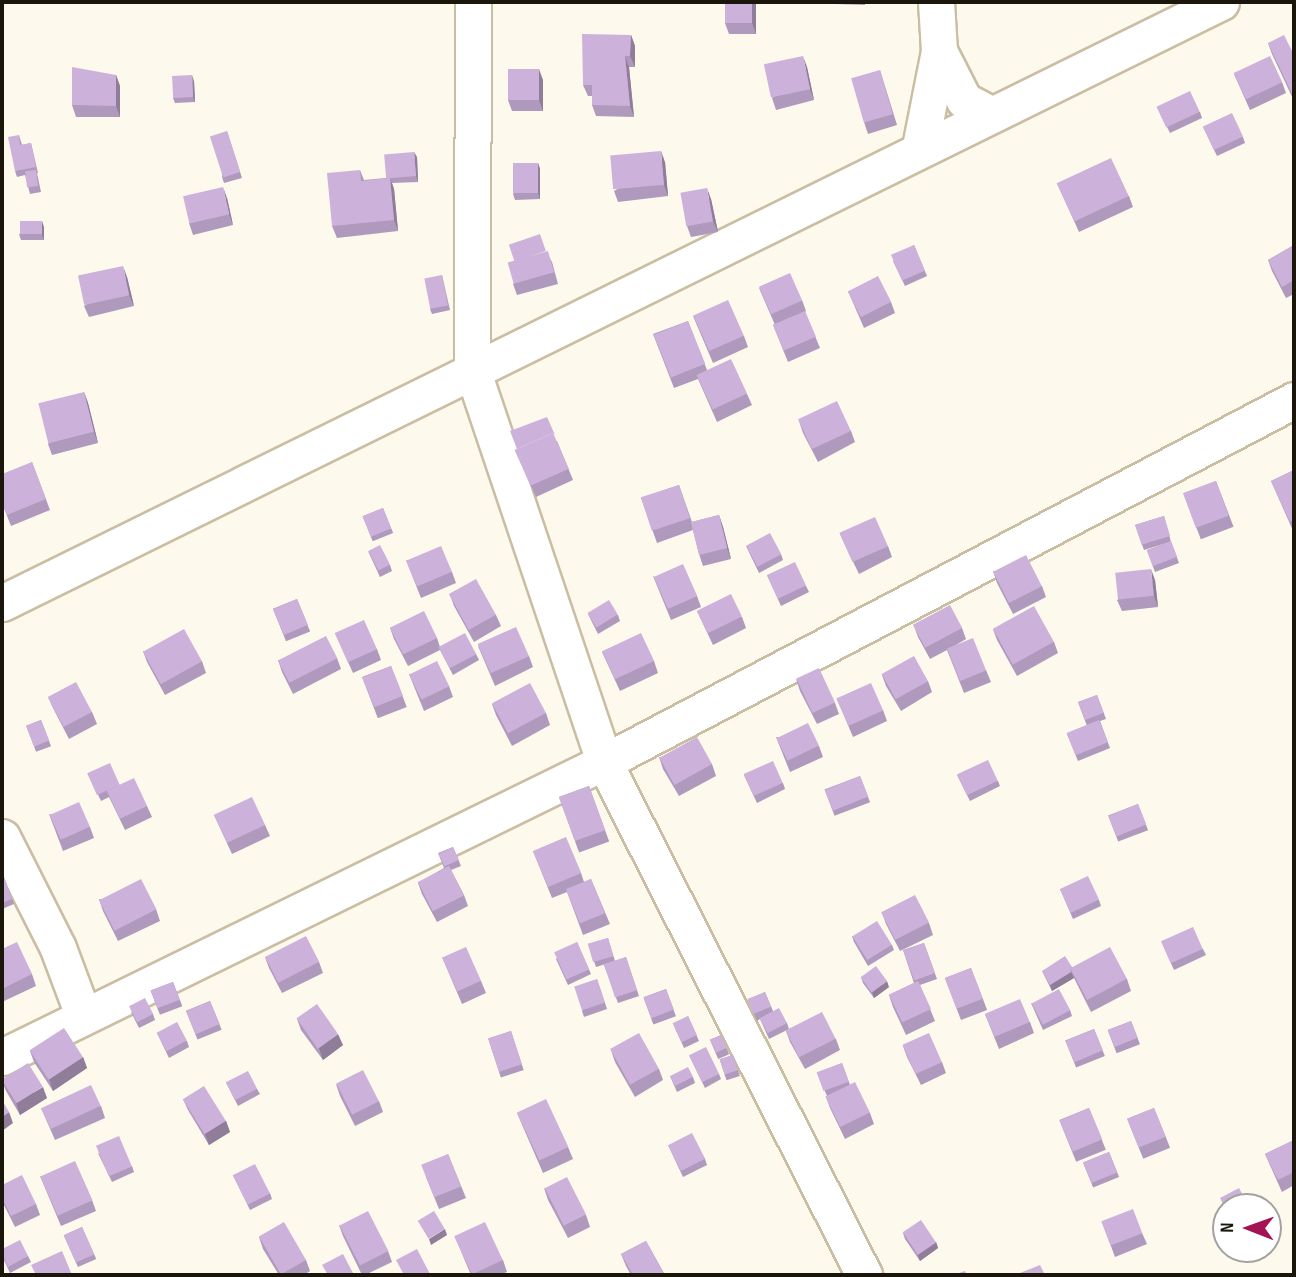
<!DOCTYPE html>
<style>
body{margin:0}
#map{position:relative;width:1296px;height:1277px;overflow:hidden;background:#fdf9ed;font-family:"Sofia Sans Condensed",sans-serif}
div>[style]{position:absolute}
.roads{filter:drop-shadow(2px 0 #cabea2) drop-shadow(-2px 0 #cabea2) drop-shadow(0 2px #cabea2) drop-shadow(0 -2px #cabea2)}
.minor>*{height:35px;margin:-17.5px;padding:0 17.5px;transform-origin:17.5px;border-radius:17.5px;background:#fff}
.wall>*{inset:0;background:#af99bc;transform-origin:0 0}
.shaded-wall>*{inset:0;background:#8f7d99}
.building>*{inset:0;background:#ccb2db;transform-origin:0 0}
span{translate:-50% -50%;white-space:nowrap;text-align:center;line-height:1.15;-webkit-text-stroke:6px #fff;paint-order:stroke}
.frame{position:absolute;inset:0;border:4px solid #1a160c;pointer-events:none}
.north{position:absolute;left:1212px;top:1193px;width:70px;height:70px;box-sizing:border-box;background:#fff;border:2px solid #a3a29e;border-radius:50%;rotate:271deg;font-size:19px;font-weight:700;line-height:28px;text-align:center;color:#1a160c}
.north::after{content:'';display:block;margin:auto;width:24px;height:32px;background:#a41354;clip-path:polygon(50% 0,100% 100%,50% 72%,0 100%)}
</style>
<div id="map">
<div class="roads">
<div class="minor">
<div style="left:473px;top:2px;width:367px;rotate:90.2deg"></div>
<div style="left:472px;top:369px;width:415px;rotate:71.4deg"></div>
<div style="left:604px;top:762px;width:575px;rotate:63.12deg"></div>
<div style="left:936px;top:2px;width:49px;rotate:86.5deg"></div>
<div style="left:939px;top:51px;width:55px;rotate:63deg"></div>
<div style="left:964px;top:100px;width:27px;rotate:28deg"></div>
<div style="left:920px;top:147px;width:98px;rotate:-78.8deg"></div>
<div style="left:2px;top:603px;width:1359px;rotate:-26.24deg"></div>
<div style="left:2px;top:837px;width:124px;rotate:63.2deg"></div>
<div style="left:58px;top:948px;width:72px;rotate:69.5deg"></div>
<div style="left:2px;top:1057px;width:670px;rotate:-26.11deg"></div>
<div style="left:604px;top:762px;width:779px;rotate:-27.68deg"></div>
</div>
</div>
<div class="wall">
<div style="clip-path:polygon(756px 2px,756px 34px,729px 34px,725px 23px)"></div>
<div style="clip-path:polygon(834px 2px,865px 2px,865px 5px,835px 4px)"></div>
<div style="clip-path:polygon(631px 35px,635px 46px,635px 67px,629px 67px,634px 117px,596px 116px,592px 105px,592px 96px,588px 96px,583px 85px)"></div>
<div style="clip-path:polygon(1268px 43px,1294px 55px,1294px 101px,1272px 54px)"></div>
<div style="clip-path:polygon(807px 67px,814px 100px,776px 110px,772px 98px)"></div>
<div style="clip-path:polygon(880px 70px,897px 125px,868px 134px,864px 122px)"></div>
<div style="clip-path:polygon(1234px 74px,1282px 82px,1286px 93px,1250px 110px)"></div>
<div style="clip-path:polygon(116px 75px,120px 86px,120px 117px,76px 117px,72px 105px)"></div>
<div style="clip-path:polygon(543px 80px,543px 111px,512px 111px,508px 100px)"></div>
<div style="clip-path:polygon(194px 81px,195px 102px,175px 103px,173px 98px)"></div>
<div style="clip-path:polygon(1157px 107px,1200px 112px,1202px 118px,1170px 133px)"></div>
<div style="clip-path:polygon(1203px 127px,1243px 137px,1245px 143px,1217px 156px)"></div>
<div style="clip-path:polygon(227px 131px,242px 178px,224px 183px,222px 177px)"></div>
<div style="clip-path:polygon(19px 135px,22px 145px,31px 143px,38px 173px,37px 173px,41px 192px,30px 194px,25px 175px,17px 177px,15px 171px)"></div>
<div style="clip-path:polygon(417px 157px,418px 182px,392px 183px,394px 189px,398px 231px,337px 238px,332px 226px,360px 170px,364px 180px,386px 178px)"></div>
<div style="clip-path:polygon(665px 162px,668px 196px,618px 202px,614px 191px)"></div>
<div style="clip-path:polygon(538px 163px,540px 169px,540px 199px,515px 200px,513px 194px)"></div>
<div style="clip-path:polygon(1057px 183px,1129px 196px,1133px 207px,1079px 232px)"></div>
<div style="clip-path:polygon(227px 198px,233px 225px,193px 235px,189px 223px)"></div>
<div style="clip-path:polygon(711px 199px,718px 232px,691px 237px,687px 226px)"></div>
<div style="clip-path:polygon(44px 227px,44px 240px,21px 240px,19px 234px)"></div>
<div style="clip-path:polygon(914px 245px,927px 276px,905px 286px,893px 261px)"></div>
<div style="clip-path:polygon(1294px 245px,1294px 294px,1286px 298px,1272px 271px,1268px 260px)"></div>
<div style="clip-path:polygon(546px 252px,552px 262px,558px 284px,517px 295px,513px 284px)"></div>
<div style="clip-path:polygon(442px 275px,450px 310px,432px 314px,430px 309px)"></div>
<div style="clip-path:polygon(127px 277px,134px 306px,89px 317px,84px 306px)"></div>
<div style="clip-path:polygon(759px 288px,802px 300px,806px 311px,805px 312px,820px 348px,788px 362px,773px 325px,775px 325px)"></div>
<div style="clip-path:polygon(848px 291px,891px 302px,895px 313px,864px 328px)"></div>
<div style="clip-path:polygon(693px 316px,744px 336px,748px 347px,713px 363px)"></div>
<div style="clip-path:polygon(688px 321px,707px 370px,747px 394px,752px 405px,717px 422px,698px 379px,674px 388px,653px 334px)"></div>
<div style="clip-path:polygon(84px 392px,88px 403px,98px 443px,52px 455px,48px 444px)"></div>
<div style="clip-path:polygon(799px 421px,851px 431px,855px 442px,818px 462px,803px 433px)"></div>
<div style="clip-path:polygon(557px 441px,573px 480px,536px 497px,515px 450px)"></div>
<div style="clip-path:polygon(32px 462px,50px 510px,11px 526px,2px 503px)"></div>
<div style="clip-path:polygon(1294px 470px,1294px 533px,1271px 481px)"></div>
<div style="left:1216px;top:481px;width:49px;height:35px;rotate:69deg"></div>
<div style="clip-path:polygon(679px 485px,692px 522px,719px 515px,723px 527px,731px 559px,703px 566px,699px 554px,693px 530px,657px 543px,641px 498px)"></div>
<div style="left:383px;top:508px;width:27px;height:22px;rotate:68deg"></div>
<div style="clip-path:polygon(1164px 516px,1171px 542px,1179px 563px,1155px 572px,1147px 550px,1166px 543px,1144px 550px,1135px 525px)"></div>
<div style="clip-path:polygon(840px 534px,888px 546px,892px 557px,859px 574px,845px 545px)"></div>
<div style="clip-path:polygon(746px 546px,781px 554px,783px 560px,759px 573px)"></div>
<div style="clip-path:polygon(368px 551px,390px 565px,392px 571px,380px 577px)"></div>
<div style="clip-path:polygon(406px 560px,452px 572px,456px 583px,421px 598px)"></div>
<div style="clip-path:polygon(993px 571px,1042px 586px,1046px 597px,1013px 614px,997px 583px)"></div>
<div style="clip-path:polygon(767px 575px,806px 586px,809px 592px,781px 606px)"></div>
<div style="clip-path:polygon(653px 576px,697px 596px,701px 607px,671px 620px)"></div>
<div style="clip-path:polygon(1155px 580px,1158px 607px,1122px 611px,1117px 600px)"></div>
<div style="clip-path:polygon(450px 595px,496px 615px,501px 626px,474px 642px,454px 606px)"></div>
<div style="left:297px;top:599px;width:35px;height:26px;rotate:68deg"></div>
<div style="clip-path:polygon(697px 611px,742px 617px,746px 628px,713px 645px)"></div>
<div style="clip-path:polygon(588px 614px,618px 615px,620px 621px,598px 634px)"></div>
<div style="clip-path:polygon(914px 626px,962px 628px,966px 639px,956px 645px,986px 670px,991px 682px,964px 693px,947px 650px,930px 659px,918px 637px)"></div>
<div style="clip-path:polygon(390px 628px,437px 638px,440px 647px,476px 654px,479px 660px,453px 675px,440px 650px,408px 666px,394px 639px)"></div>
<div style="clip-path:polygon(993px 629px,1054px 642px,1058px 653px,1017px 676px,997px 640px)"></div>
<div style="clip-path:polygon(335px 633px,377px 649px,381px 660px,353px 673px)"></div>
<div style="clip-path:polygon(478px 646px,529px 656px,533px 667px,495px 686px)"></div>
<div style="clip-path:polygon(143px 651px,202px 661px,206px 673px,165px 695px,147px 662px)"></div>
<div style="clip-path:polygon(602px 652px,654px 661px,658px 673px,620px 691px)"></div>
<div style="clip-path:polygon(337px 658px,341px 669px,293px 694px,282px 672px,278px 660px)"></div>
<div style="left:391px;top:666px;width:44px;height:31px;rotate:69deg"></div>
<div style="clip-path:polygon(409px 674px,449px 686px,453px 697px,424px 711px)"></div>
<div style="clip-path:polygon(882px 675px,928px 681px,932px 692px,901px 711px,886px 686px)"></div>
<div style="clip-path:polygon(796px 679px,835px 703px,839px 714px,817px 724px,800px 691px)"></div>
<div style="clip-path:polygon(1097px 695px,1106px 719px,1100px 721px,1110px 748px,1078px 761px,1067px 734px,1087px 726px,1078px 702px)"></div>
<div style="clip-path:polygon(48px 697px,92px 712px,97px 724px,69px 739px,53px 708px)"></div>
<div style="clip-path:polygon(837px 699px,883px 710px,887px 721px,853px 737px)"></div>
<div style="clip-path:polygon(492px 704px,546px 713px,550px 725px,512px 746px,496px 715px)"></div>
<div style="left:41px;top:720px;width:28px;height:16px;rotate:69deg"></div>
<div style="clip-path:polygon(776px 737px,819px 746px,823px 757px,790px 772px)"></div>
<div style="clip-path:polygon(659px 757px,712px 764px,716px 776px,679px 796px,663px 769px)"></div>
<div style="clip-path:polygon(88px 774px,120px 785px,147px 806px,152px 817px,125px 830px,109px 797px,101px 801px)"></div>
<div style="clip-path:polygon(744px 775px,783px 783px,785px 789px,757px 803px)"></div>
<div style="clip-path:polygon(957px 775px,998px 781px,1000px 786px,970px 801px)"></div>
<div style="left:860px;top:776px;width:28px;height:38px;rotate:69deg"></div>
<div style="left:589px;top:786px;width:59px;height:32px;rotate:70deg"></div>
<div style="left:1138px;top:804px;width:28px;height:32px;rotate:69deg"></div>
<div style="clip-path:polygon(49px 814px,90px 827px,94px 838px,63px 851px)"></div>
<div style="clip-path:polygon(214px 815px,265px 825px,270px 836px,232px 854px)"></div>
<div style="clip-path:polygon(453px 847px,461px 866px,451px 870px,464px 895px,468px 906px,437px 922px,422px 894px,418px 883px,444px 868px,438px 853px)"></div>
<div style="clip-path:polygon(533px 851px,581px 873px,584px 882px,591px 879px,610px 924px,583px 935px,567px 892px,552px 898px)"></div>
<div style="clip-path:polygon(4px 877px,14px 904px,2px 909px,2px 878px)"></div>
<div style="clip-path:polygon(1060px 889px,1099px 900px,1101px 906px,1073px 919px)"></div>
<div style="clip-path:polygon(99px 899px,156px 909px,160px 921px,118px 941px,103px 911px)"></div>
<div style="clip-path:polygon(882px 913px,929px 923px,933px 935px,900px 951px,886px 924px)"></div>
<div style="clip-path:polygon(852px 936px,892px 945px,894px 950px,868px 966px,854px 942px)"></div>
<div style="clip-path:polygon(608px 938px,615px 961px,626px 957px,639px 996px,618px 1003px,604px 965px,609px 963px,596px 967px,588px 944px)"></div>
<div style="clip-path:polygon(577px 942px,591px 974px,568px 985px,556px 959px)"></div>
<div style="clip-path:polygon(924px 943px,937px 979px,920px 985px,935px 1021px,906px 1035px,893px 1007px,889px 995px,914px 983px,903px 950px)"></div>
<div style="clip-path:polygon(1162px 943px,1203px 949px,1206px 955px,1174px 970px)"></div>
<div style="clip-path:polygon(2px 949px,32px 974px,36px 986px,2px 1002px)"></div>
<div style="clip-path:polygon(265px 957px,319px 962px,323px 973px,282px 993px,269px 968px)"></div>
<div style="clip-path:polygon(442px 957px,481px 981px,486px 993px,462px 1004px)"></div>
<div style="clip-path:polygon(1072px 967px,1127px 979px,1131px 991px,1091px 1012px,1074px 978px,1052px 991px,1042px 971px)"></div>
<div style="left:971px;top:968px;width:45px;height:28px;rotate:69deg"></div>
<div style="clip-path:polygon(861px 977px,889px 987px,874px 998px,863px 983px)"></div>
<div style="clip-path:polygon(597px 979px,607px 1009px,584px 1017px,582px 1011px)"></div>
<div style="left:173px;top:982px;width:26px;height:24px;rotate:69deg"></div>
<div style="left:666px;top:989px;width:29px;height:24px;rotate:70deg"></div>
<div style="clip-path:polygon(765px 992px,773px 1011px,787px 1023px,789px 1029px,769px 1039px,760px 1019px,757px 1021px,748px 1000px)"></div>
<div style="left:210px;top:1001px;width:31px;height:26px;rotate:68deg"></div>
<div style="clip-path:polygon(1031px 1003px,1070px 1010px,1072px 1016px,1043px 1030px)"></div>
<div style="clip-path:polygon(131px 1012px,153px 1014px,155px 1020px,139px 1028px)"></div>
<div style="clip-path:polygon(985px 1014px,1030px 1022px,1034px 1033px,999px 1049px)"></div>
<div style="clip-path:polygon(688px 1016px,699px 1041px,684px 1048px,675px 1028px)"></div>
<div style="clip-path:polygon(297px 1019px,343px 1045px,323px 1060px,301px 1030px)"></div>
<div style="left:1131px;top:1021px;width:25px;height:25px;rotate:69deg"></div>
<div style="left:1094px;top:1029px;width:29px;height:31px;rotate:68deg"></div>
<div style="left:511px;top:1031px;width:41px;height:24px;rotate:72deg"></div>
<div style="clip-path:polygon(786px 1031px,836px 1039px,840px 1050px,805px 1069px,790px 1042px)"></div>
<div style="clip-path:polygon(157px 1033px,187px 1041px,189px 1047px,169px 1058px)"></div>
<div style="left:721px;top:1035px;width:21px;height:12px;rotate:67deg"></div>
<div style="clip-path:polygon(903px 1046px,942px 1062px,946px 1073px,921px 1085px,907px 1057px)"></div>
<div style="clip-path:polygon(611px 1050px,659px 1069px,663px 1080px,635px 1097px,615px 1062px)"></div>
<div style="clip-path:polygon(30px 1051px,83px 1057px,87px 1068px,53px 1091px,34px 1062px)"></div>
<div style="clip-path:polygon(689px 1055px,719px 1074px,721px 1079px,705px 1088px)"></div>
<div style="left:733px;top:1055px;width:22px;height:14px;rotate:72deg"></div>
<div style="clip-path:polygon(842px 1063px,850px 1085px,870px 1113px,874px 1124px,845px 1139px,830px 1108px,826px 1097px,827px 1096px,817px 1073px)"></div>
<div style="clip-path:polygon(670px 1076px,693px 1077px,695px 1083px,677px 1092px)"></div>
<div style="clip-path:polygon(2px 1081px,47px 1098px,20px 1115px,6px 1091px)"></div>
<div style="clip-path:polygon(226px 1082px,257px 1089px,260px 1094px,238px 1106px)"></div>
<div style="clip-path:polygon(336px 1084px,379px 1101px,383px 1112px,355px 1126px,340px 1096px)"></div>
<div style="clip-path:polygon(183px 1099px,226px 1121px,230px 1132px,209px 1145px,188px 1110px)"></div>
<div style="clip-path:polygon(101px 1106px,105px 1118px,55px 1140px,41px 1108px)"></div>
<div style="left:1089px;top:1108px;width:45px;height:32px;rotate:68deg"></div>
<div style="left:1154px;top:1108px;width:43px;height:29px;rotate:68deg"></div>
<div style="clip-path:polygon(517px 1113px,568px 1147px,573px 1159px,543px 1173px)"></div>
<div style="clip-path:polygon(1294px 1140px,1294px 1185px,1282px 1192px,1265px 1154px)"></div>
<div style="clip-path:polygon(668px 1145px,705px 1159px,707px 1165px,683px 1177px)"></div>
<div style="left:1109px;top:1152px;width:27px;height:28px;rotate:68deg"></div>
<div style="clip-path:polygon(98px 1153px,132px 1166px,134px 1172px,112px 1182px)"></div>
<div style="clip-path:polygon(448px 1154px,466px 1198px,439px 1209px,426px 1177px)"></div>
<div style="clip-path:polygon(233px 1175px,270px 1193px,272px 1199px,250px 1210px)"></div>
<div style="clip-path:polygon(40px 1176px,92px 1200px,96px 1211px,61px 1226px)"></div>
<div style="clip-path:polygon(2px 1185px,36px 1204px,40px 1215px,15px 1227px,2px 1201px)"></div>
<div style="clip-path:polygon(544px 1188px,586px 1215px,590px 1227px,568px 1238px,548px 1200px)"></div>
<div style="clip-path:polygon(1102px 1222px,1142px 1233px,1147px 1244px,1115px 1257px)"></div>
<div style="clip-path:polygon(339px 1225px,388px 1251px,392px 1262px,365px 1275px,362px 1275px,343px 1236px)"></div>
<div style="left:82px;top:1227px;width:35px;height:20px;rotate:66deg"></div>
<div style="clip-path:polygon(903px 1233px,936px 1242px,938px 1248px,920px 1261px,905px 1239px)"></div>
<div style="clip-path:polygon(259px 1237px,306px 1260px,310px 1271px,304px 1275px,279px 1275px,263px 1249px)"></div>
<div style="clip-path:polygon(455px 1237px,503px 1260px,507px 1272px,499px 1275px,471px 1275px)"></div>
<div style="clip-path:polygon(646px 1241px,665px 1275px,631px 1275px,626px 1266px,621px 1254px)"></div>
<div style="clip-path:polygon(2px 1249px,28px 1256px,31px 1262px,10px 1273px,2px 1256px)"></div>
</div>
<div class="shaded-wall">
<div style="clip-path:polygon(752px 2px,756px 2px,756px 34px,752px 23px)"></div>
<div style="clip-path:polygon(631px 35px,635px 46px,635px 67px,630px 56px)"></div>
<div style="clip-path:polygon(625px 56px,629px 67px,634px 117px,630px 106px)"></div>
<div style="clip-path:polygon(803px 56px,807px 67px,814px 100px,810px 89px)"></div>
<div style="clip-path:polygon(539px 69px,543px 80px,543px 111px,539px 100px)"></div>
<div style="clip-path:polygon(116px 75px,120px 86px,120px 117px,116px 106px)"></div>
<div style="clip-path:polygon(192px 75px,194px 81px,195px 102px,193px 97px)"></div>
<div style="clip-path:polygon(661px 151px,665px 162px,668px 196px,664px 185px)"></div>
<div style="clip-path:polygon(414px 152px,417px 157px,418px 182px,416px 176px)"></div>
<div style="clip-path:polygon(538px 163px,540px 169px,540px 199px,538px 193px)"></div>
<div style="clip-path:polygon(390px 178px,394px 189px,398px 231px,394px 220px)"></div>
<div style="clip-path:polygon(223px 187px,227px 198px,233px 225px,229px 214px)"></div>
<div style="clip-path:polygon(707px 188px,711px 199px,718px 232px,713px 221px)"></div>
<div style="clip-path:polygon(42px 221px,44px 227px,44px 240px,42px 235px)"></div>
<div style="clip-path:polygon(123px 266px,127px 277px,134px 306px,129px 295px)"></div>
<div style="clip-path:polygon(84px 392px,88px 403px,98px 443px,94px 432px)"></div>
<div style="clip-path:polygon(719px 515px,723px 527px,731px 559px,727px 548px)"></div>
<div style="clip-path:polygon(1151px 569px,1155px 580px,1158px 607px,1154px 596px)"></div>
<div style="clip-path:polygon(1071px 972px,1074px 978px,1052px 991px,1050px 985px)"></div>
<div style="clip-path:polygon(887px 981px,889px 987px,874px 998px,872px 992px)"></div>
<div style="clip-path:polygon(338px 1034px,343px 1045px,323px 1060px,319px 1048px)"></div>
<div style="clip-path:polygon(83px 1057px,87px 1068px,53px 1091px,49px 1079px)"></div>
<div style="clip-path:polygon(43px 1087px,47px 1098px,20px 1115px,16px 1103px)"></div>
<div style="clip-path:polygon(9px 1112px,13px 1123px,2px 1131px,2px 1117px)"></div>
<div style="clip-path:polygon(226px 1121px,230px 1132px,209px 1145px,205px 1134px)"></div>
<div style="clip-path:polygon(445px 1229px,447px 1235px,431px 1245px,429px 1239px)"></div>
<div style="clip-path:polygon(936px 1242px,938px 1248px,920px 1261px,918px 1255px)"></div>
</div>
<div class="building">
<div style="left:725px;top:2px;width:27px;height:21px"></div>
<div style="clip-path:polygon(582px 34px,631px 35px,630px 56px,625px 56px,630px 106px,592px 105px,592px 85px,583px 85px)"></div>
<div style="clip-path:polygon(1284px 35px,1294px 55px,1294px 98px,1268px 43px)"></div>
<div style="left:803px;top:56px;width:34px;height:40px;rotate:78deg"></div>
<div style="left:1270px;top:56px;width:29px;height:40px;rotate:65deg"></div>
<div style="clip-path:polygon(72px 67px,116px 75px,116px 106px,72px 105px)"></div>
<div style="left:508px;top:69px;width:31px;height:31px"></div>
<div style="left:880px;top:70px;width:46px;height:30px;rotate:74deg"></div>
<div style="left:192px;top:75px;width:22px;height:20px;rotate:87deg"></div>
<div style="left:1190px;top:91px;width:23px;height:37px;rotate:65deg"></div>
<div style="left:1232px;top:113px;width:26px;height:32px;rotate:65deg"></div>
<div style="left:227px;top:131px;width:43px;height:18px;rotate:72deg"></div>
<div style="clip-path:polygon(19px 135px,20px 145px,31px 143px,36px 167px,15px 171px,8px 137px)"></div>
<div style="left:661px;top:151px;width:34px;height:51px;rotate:85deg"></div>
<div style="left:414px;top:152px;width:24px;height:30px;rotate:85deg"></div>
<div style="left:1111px;top:158px;width:42px;height:60px;rotate:65deg"></div>
<div style="left:538px;top:163px;width:30px;height:25px;rotate:90deg"></div>
<div style="left:36px;top:170px;width:16px;height:11px;rotate:83deg"></div>
<div style="clip-path:polygon(360px 170px,361px 181px,390px 178px,394px 220px,332px 226px,327px 173px)"></div>
<div style="left:223px;top:187px;width:28px;height:41px;rotate:77deg"></div>
<div style="left:707px;top:188px;width:34px;height:27px;rotate:80deg"></div>
<div style="left:20px;top:221px;width:22px;height:13px"></div>
<div style="left:540px;top:234px;width:18px;height:33px;rotate:71deg"></div>
<div style="left:914px;top:245px;width:28px;height:25px;rotate:67deg"></div>
<div style="clip-path:polygon(1294px 245px,1294px 280px,1282px 287px,1268px 260px)"></div>
<div style="left:548px;top:251px;width:22px;height:42px;rotate:74deg"></div>
<div style="left:123px;top:266px;width:30px;height:46px;rotate:78deg"></div>
<div style="left:790px;top:273px;width:30px;height:34px;rotate:66deg"></div>
<div style="left:442px;top:275px;width:31px;height:18px;rotate:79deg"></div>
<div style="left:878px;top:276px;width:29px;height:34px;rotate:63deg"></div>
<div style="left:728px;top:300px;width:39px;height:38px;rotate:66deg"></div>
<div style="left:805px;top:311px;width:28px;height:35px;rotate:67deg"></div>
<div style="left:688px;top:321px;width:46px;height:37px;rotate:68deg"></div>
<div style="left:731px;top:359px;width:38px;height:38px;rotate:65deg"></div>
<div style="left:84px;top:392px;width:41px;height:47px;rotate:76deg"></div>
<div style="left:837px;top:401px;width:33px;height:43px;rotate:65deg"></div>
<div style="clip-path:polygon(547px 417px,555px 435px,553px 433px,517px 449px,510px 431px)"></div>
<div style="left:553px;top:433px;width:39px;height:42px;rotate:66deg"></div>
<div style="clip-path:polygon(32px 462px,46px 499px,7px 515px,2px 502px,2px 474px)"></div>
<div style="clip-path:polygon(1294px 470px,1294px 520px,1290px 522px,1271px 481px)"></div>
<div style="left:1216px;top:481px;width:37px;height:35px;rotate:70deg"></div>
<div style="left:679px;top:485px;width:35px;height:40px;rotate:72deg"></div>
<div style="left:383px;top:508px;width:22px;height:22px;rotate:68deg"></div>
<div style="left:719px;top:515px;width:34px;height:29px;rotate:76deg"></div>
<div style="left:1164px;top:516px;width:21px;height:30px;rotate:73deg"></div>
<div style="left:875px;top:517px;width:32px;height:39px;rotate:66deg"></div>
<div style="left:770px;top:533px;width:24px;height:27px;rotate:62deg"></div>
<div style="left:1171px;top:541px;width:17px;height:26px;rotate:69deg"></div>
<div style="left:380px;top:545px;width:22px;height:13px;rotate:63deg"></div>
<div style="left:441px;top:546px;width:28px;height:38px;rotate:67deg"></div>
<div style="left:1026px;top:555px;width:35px;height:37px;rotate:63deg"></div>
<div style="left:795px;top:562px;width:26px;height:31px;rotate:65deg"></div>
<div style="left:683px;top:564px;width:35px;height:32px;rotate:66deg"></div>
<div style="left:1151px;top:569px;width:27px;height:36px;rotate:84deg"></div>
<div style="left:476px;top:579px;width:41px;height:31px;rotate:61deg"></div>
<div style="left:731px;top:594px;width:25px;height:38px;rotate:64deg"></div>
<div style="left:297px;top:599px;width:28px;height:26px;rotate:67deg"></div>
<div style="left:609px;top:600px;width:17px;height:25px;rotate:59deg"></div>
<div style="left:950px;top:605px;width:26px;height:42px;rotate:62deg"></div>
<div style="left:1034px;top:606px;width:41px;height:47px;rotate:61deg"></div>
<div style="left:424px;top:611px;width:30px;height:38px;rotate:64deg"></div>
<div style="left:364px;top:620px;width:32px;height:32px;rotate:66deg"></div>
<div style="left:516px;top:627px;width:32px;height:42px;rotate:66deg"></div>
<div style="left:184px;top:629px;width:37px;height:47px;rotate:61deg"></div>
<div style="left:465px;top:633px;width:24px;height:30px;rotate:62deg"></div>
<div style="left:641px;top:633px;width:31px;height:43px;rotate:65deg"></div>
<div style="left:326px;top:636px;width:25px;height:54px;rotate:63deg"></div>
<div style="left:973px;top:638px;width:35px;height:28px;rotate:68deg"></div>
<div style="left:914px;top:656px;width:29px;height:37px;rotate:61deg"></div>
<div style="left:437px;top:661px;width:28px;height:31px;rotate:64deg"></div>
<div style="left:391px;top:666px;width:32px;height:31px;rotate:68deg"></div>
<div style="left:819px;top:668px;width:38px;height:25px;rotate:65deg"></div>
<div style="left:76px;top:682px;width:34px;height:32px;rotate:62deg"></div>
<div style="left:530px;top:683px;width:34px;height:43px;rotate:62deg"></div>
<div style="left:871px;top:683px;width:30px;height:38px;rotate:66deg"></div>
<div style="left:1097px;top:695px;width:19px;height:20px;rotate:69deg"></div>
<div style="left:41px;top:720px;width:22px;height:16px;rotate:68deg"></div>
<div style="left:1099px;top:720px;width:24px;height:35px;rotate:68deg"></div>
<div style="left:808px;top:723px;width:25px;height:35px;rotate:64deg"></div>
<div style="left:697px;top:737px;width:31px;height:43px;rotate:61deg"></div>
<div style="left:988px;top:760px;width:23px;height:34px;rotate:65deg"></div>
<div style="left:773px;top:761px;width:24px;height:32px;rotate:66deg"></div>
<div style="left:110px;top:763px;width:24px;height:25px;rotate:66deg"></div>
<div style="left:860px;top:776px;width:22px;height:38px;rotate:68deg"></div>
<div style="left:134px;top:778px;width:31px;height:30px;rotate:65deg"></div>
<div style="left:589px;top:786px;width:47px;height:32px;rotate:70deg"></div>
<div style="left:252px;top:797px;width:31px;height:42px;rotate:65deg"></div>
<div style="left:79px;top:802px;width:27px;height:32px;rotate:66deg"></div>
<div style="left:1138px;top:804px;width:22px;height:32px;rotate:68deg"></div>
<div style="left:566px;top:837px;width:39px;height:36px;rotate:67deg"></div>
<div style="left:453px;top:847px;width:14px;height:16px;rotate:65deg"></div>
<div style="left:449px;top:866px;width:33px;height:35px;rotate:63deg"></div>
<div style="left:1088px;top:876px;width:26px;height:31px;rotate:65deg"></div>
<div style="clip-path:polygon(4px 877px,12px 899px,2px 903px,2px 878px)"></div>
<div style="left:141px;top:879px;width:34px;height:47px;rotate:63deg"></div>
<div style="left:591px;top:879px;width:37px;height:27px;rotate:68deg"></div>
<div style="left:915px;top:895px;width:31px;height:38px;rotate:63deg"></div>
<div style="left:877px;top:921px;width:28px;height:29px;rotate:58deg"></div>
<div style="left:1193px;top:927px;width:24px;height:35px;rotate:66deg"></div>
<div style="left:306px;top:936px;width:29px;height:46px;rotate:63deg"></div>
<div style="left:608px;top:938px;width:19px;height:21px;rotate:74deg"></div>
<div style="clip-path:polygon(17px 942px,32px 974px,2px 989px,2px 949px)"></div>
<div style="left:577px;top:942px;width:30px;height:25px;rotate:66deg"></div>
<div style="left:924px;top:943px;width:32px;height:22px;rotate:70deg"></div>
<div style="left:466px;top:947px;width:37px;height:26px;rotate:66deg"></div>
<div style="left:1110px;top:947px;width:36px;height:45px;rotate:62deg"></div>
<div style="clip-path:polygon(1065px 956px,1072px 967px,1070px 968px,1071px 972px,1050px 985px,1042px 971px)"></div>
<div style="left:626px;top:957px;width:35px;height:23px;rotate:72deg"></div>
<div style="left:876px;top:966px;width:19px;height:19px;rotate:54deg"></div>
<div style="left:971px;top:968px;width:33px;height:28px;rotate:69deg"></div>
<div style="left:597px;top:979px;width:25px;height:24px;rotate:72deg"></div>
<div style="left:918px;top:981px;width:31px;height:32px;rotate:65deg"></div>
<div style="left:173px;top:982px;width:19px;height:24px;rotate:69deg"></div>
<div style="left:666px;top:989px;width:22px;height:24px;rotate:69deg"></div>
<div style="left:1059px;top:989px;width:24px;height:31px;rotate:62deg"></div>
<div style="left:765px;top:992px;width:16px;height:19px;rotate:68deg"></div>
<div style="left:145px;top:998px;width:18px;height:18px;rotate:63deg"></div>
<div style="left:1020px;top:999px;width:25px;height:38px;rotate:67deg"></div>
<div style="left:210px;top:1001px;width:25px;height:26px;rotate:67deg"></div>
<div style="left:317px;top:1004px;width:37px;height:25px;rotate:55deg"></div>
<div style="left:779px;top:1008px;width:17px;height:22px;rotate:62deg"></div>
<div style="left:822px;top:1012px;width:30px;height:41px;rotate:63deg"></div>
<div style="left:688px;top:1016px;width:21px;height:17px;rotate:65deg"></div>
<div style="left:1131px;top:1021px;width:18px;height:25px;rotate:68deg"></div>
<div style="left:177px;top:1022px;width:21px;height:23px;rotate:62deg"></div>
<div style="left:64px;top:1028px;width:35px;height:41px;rotate:57deg"></div>
<div style="left:1094px;top:1029px;width:23px;height:31px;rotate:67deg"></div>
<div style="left:511px;top:1031px;width:35px;height:24px;rotate:72deg"></div>
<div style="left:639px;top:1033px;width:41px;height:33px;rotate:61deg"></div>
<div style="left:929px;top:1033px;width:32px;height:29px;rotate:66deg"></div>
<div style="left:721px;top:1035px;width:14px;height:12px;rotate:65deg"></div>
<div style="left:706px;top:1047px;width:30px;height:19px;rotate:64deg"></div>
<div style="left:733px;top:1055px;width:16px;height:14px;rotate:72deg"></div>
<div style="left:28px;top:1063px;width:28px;height:31px;rotate:58deg"></div>
<div style="left:842px;top:1063px;width:20px;height:27px;rotate:70deg"></div>
<div style="left:688px;top:1067px;width:11px;height:20px;rotate:63deg"></div>
<div style="left:363px;top:1070px;width:35px;height:30px;rotate:63deg"></div>
<div style="left:248px;top:1071px;width:20px;height:25px;rotate:63deg"></div>
<div style="left:855px;top:1082px;width:34px;height:33px;rotate:64deg"></div>
<div style="left:91px;top:1085px;width:23px;height:55px;rotate:65deg"></div>
<div style="left:204px;top:1086px;width:41px;height:25px;rotate:58deg"></div>
<div style="left:546px;top:1099px;width:53px;height:32px;rotate:65deg"></div>
<div style="clip-path:polygon(2px 1100px,9px 1112px,2px 1117px)"></div>
<div style="left:1089px;top:1108px;width:34px;height:32px;rotate:67deg"></div>
<div style="left:1154px;top:1108px;width:31px;height:29px;rotate:68deg"></div>
<div style="left:692px;top:1133px;width:29px;height:27px;rotate:63deg"></div>
<div style="left:119px;top:1136px;width:33px;height:25px;rotate:67deg"></div>
<div style="clip-path:polygon(1294px 1140px,1294px 1172px,1278px 1180px,1265px 1154px)"></div>
<div style="left:1109px;top:1152px;width:22px;height:28px;rotate:68deg"></div>
<div style="left:448px;top:1154px;width:35px;height:29px;rotate:68deg"></div>
<div style="left:75px;top:1161px;width:43px;height:38px;rotate:66deg"></div>
<div style="left:255px;top:1164px;width:33px;height:25px;rotate:63deg"></div>
<div style="clip-path:polygon(22px 1175px,36px 1204px,11px 1216px,2px 1198px,2px 1185px)"></div>
<div style="left:567px;top:1177px;width:42px;height:25px;rotate:63deg"></div>
<div style="clip-path:polygon(1239px 1188px,1249px 1207px,1226px 1207px,1226px 1210px,1220px 1198px)"></div>
<div style="left:1133px;top:1209px;width:26px;height:34px;rotate:69deg"></div>
<div style="left:368px;top:1211px;width:45px;height:32px;rotate:63deg"></div>
<div style="left:434px;top:1211px;width:21px;height:19px;rotate:59deg"></div>
<div style="left:921px;top:1220px;width:27px;height:22px;rotate:56deg"></div>
<div style="left:284px;top:1222px;width:44px;height:29px;rotate:60deg"></div>
<div style="left:485px;top:1222px;width:42px;height:34px;rotate:65deg"></div>
<div style="left:82px;top:1227px;width:30px;height:20px;rotate:66deg"></div>
<div style="clip-path:polygon(20px 1240px,28px 1256px,8px 1267px,2px 1254px,2px 1249px)"></div>
<div style="clip-path:polygon(646px 1241px,664px 1274px,661px 1275px,633px 1275px,621px 1254px)"></div>
<div style="clip-path:polygon(417px 1249px,430px 1274px,429px 1275px,404px 1275px,396px 1260px)"></div>
<div style="clip-path:polygon(62px 1251px,72px 1275px,36px 1275px,31px 1265px)"></div>
<div style="clip-path:polygon(343px 1254px,354px 1275px,328px 1275px,322px 1265px)"></div>
<div style="clip-path:polygon(1040px 1265px,1045px 1275px,1015px 1275px)"></div>
<div style="clip-path:polygon(965px 1271px,967px 1275px,953px 1275px)"></div>
</div>
<div class="frame"></div>
<div class="north">N</div>
</div>
